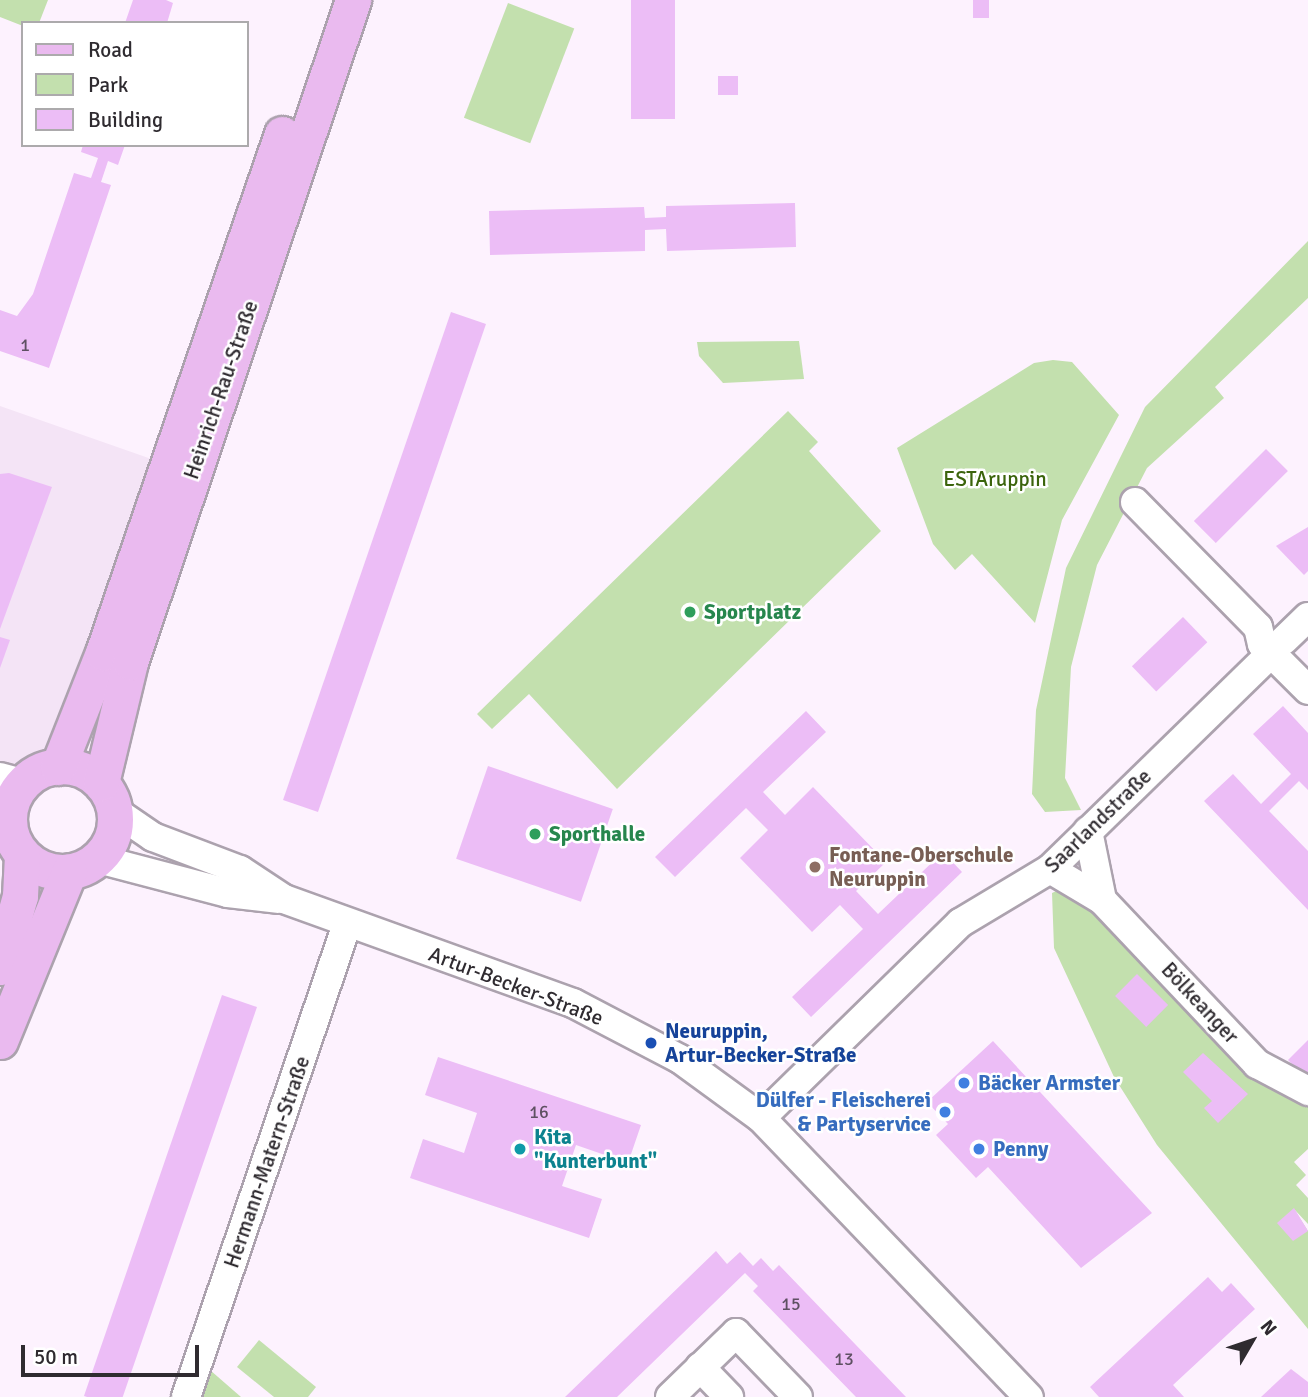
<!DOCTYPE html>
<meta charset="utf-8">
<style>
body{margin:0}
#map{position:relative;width:1308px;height:1397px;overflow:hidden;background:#fdf2fe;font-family:Signika,sans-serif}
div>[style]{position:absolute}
.built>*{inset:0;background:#f4e4f6}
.green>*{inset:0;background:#c3e0ae;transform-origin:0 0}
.building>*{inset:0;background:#ecbdf6;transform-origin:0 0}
.roads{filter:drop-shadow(2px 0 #aca2ae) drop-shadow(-2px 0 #aca2ae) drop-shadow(0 2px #aca2ae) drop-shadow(0 -2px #aca2ae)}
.minor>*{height:28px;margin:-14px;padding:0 14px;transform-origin:14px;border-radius:14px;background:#fff}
.major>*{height:35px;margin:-17.5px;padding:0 17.5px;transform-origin:17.5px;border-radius:17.5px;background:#eabaef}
.major>.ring{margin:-17.5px;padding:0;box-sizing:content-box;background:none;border:35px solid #eabaef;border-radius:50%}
.dots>*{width:19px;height:19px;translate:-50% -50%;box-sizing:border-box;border:4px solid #fff;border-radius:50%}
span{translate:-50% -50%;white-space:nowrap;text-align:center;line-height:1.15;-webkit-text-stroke:5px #fff;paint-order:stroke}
.number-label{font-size:18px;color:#5e5062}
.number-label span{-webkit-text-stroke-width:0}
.street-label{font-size:21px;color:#2f2b30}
.park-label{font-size:21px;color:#3b640c}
.leisure-label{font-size:21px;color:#27864d;font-weight:700}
.left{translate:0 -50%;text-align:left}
.education-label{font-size:21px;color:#785e54;font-weight:700}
.transit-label{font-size:21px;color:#164399;font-weight:700}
.shop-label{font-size:21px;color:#366cbe;font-weight:700}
.right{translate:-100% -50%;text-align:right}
.culture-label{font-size:21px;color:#0d838f;font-weight:700}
.legend{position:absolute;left:21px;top:21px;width:228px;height:126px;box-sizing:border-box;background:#fff;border:2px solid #acaaac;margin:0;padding:9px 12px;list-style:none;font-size:21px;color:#2f2b30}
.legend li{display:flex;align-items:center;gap:14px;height:35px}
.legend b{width:35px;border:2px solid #acaaac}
.north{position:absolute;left:1217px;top:1306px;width:70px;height:70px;-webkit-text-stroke:5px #fff;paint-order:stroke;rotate:51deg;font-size:19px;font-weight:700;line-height:28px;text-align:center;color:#2f2b30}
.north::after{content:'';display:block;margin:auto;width:24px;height:32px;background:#2f2b30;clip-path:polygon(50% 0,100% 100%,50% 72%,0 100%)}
.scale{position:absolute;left:21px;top:1345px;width:178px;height:32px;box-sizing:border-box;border:4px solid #2f2b30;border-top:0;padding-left:9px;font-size:21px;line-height:24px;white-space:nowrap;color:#2f2b30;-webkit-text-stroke:5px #fff;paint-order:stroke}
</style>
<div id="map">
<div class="built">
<div style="clip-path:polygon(0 406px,160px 462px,41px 766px,21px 779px,10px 798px,0 795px)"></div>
</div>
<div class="green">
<div style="clip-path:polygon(0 0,48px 0,39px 23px,23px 26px,0 17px)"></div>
<div style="left:508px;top:3px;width:71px;height:123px;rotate:21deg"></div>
<div style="clip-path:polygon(1308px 241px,1308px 298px,1215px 387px,1224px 398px,1147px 468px,1097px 565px,1071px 667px,1065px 778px,1081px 810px,1045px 812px,1032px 794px,1036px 710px,1066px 568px,1145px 407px)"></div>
<div style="clip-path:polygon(799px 341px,804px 379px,723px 383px,699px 356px,697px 342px)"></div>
<div style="clip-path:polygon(1053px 360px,1072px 362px,1119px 415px,1062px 520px,1035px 623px,972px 554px,955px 570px,933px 544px,897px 448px,1034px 363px)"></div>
<div style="clip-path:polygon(788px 411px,818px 442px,809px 451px,881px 531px,617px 789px,529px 694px,492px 729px,477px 714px)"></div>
<div style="clip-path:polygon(1065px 887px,1102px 905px,1308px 1100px,1308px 1149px,1294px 1162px,1306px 1175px,1296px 1185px,1308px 1198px,1308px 1224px,1294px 1209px,1308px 1231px,1308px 1329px,1157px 1145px,1114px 1077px,1054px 948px,1052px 893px)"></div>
<div style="clip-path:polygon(259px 1340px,316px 1387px,308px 1397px,274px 1397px,237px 1367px)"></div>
<div style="clip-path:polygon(210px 1370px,241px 1397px,201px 1397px)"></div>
</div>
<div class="building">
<div style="clip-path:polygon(133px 0,166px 0,173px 3px,167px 23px,125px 23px)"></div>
<div style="left:631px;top:0;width:44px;height:119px"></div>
<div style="left:973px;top:0;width:16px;height:18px"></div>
<div style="left:718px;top:76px;width:20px;height:19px"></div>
<div style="clip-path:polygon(83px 145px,125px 145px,118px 165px,108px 161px,101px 182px,111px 185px,49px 368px,0 351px,0 310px,17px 316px,33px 294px,74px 173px,91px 178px,98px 158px,81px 152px)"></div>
<div style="clip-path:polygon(795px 203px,796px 247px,667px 251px,666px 229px,645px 230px,645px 251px,490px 255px,489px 211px,644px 207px,645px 218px,666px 217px,666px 206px)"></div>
<div style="left:451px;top:312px;width:37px;height:516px;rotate:19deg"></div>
<div style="left:1266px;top:449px;width:31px;height:102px;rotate:45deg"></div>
<div style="clip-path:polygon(9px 473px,52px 487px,0 629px,0 474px)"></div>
<div style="clip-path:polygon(1308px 527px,1308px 571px,1304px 575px,1276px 546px)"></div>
<div style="left:1183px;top:617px;width:35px;height:71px;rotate:46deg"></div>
<div style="clip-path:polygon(0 637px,10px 640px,0 668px)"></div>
<div style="clip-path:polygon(1283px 706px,1308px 733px,1308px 790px,1299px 781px,1269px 811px,1308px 851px,1308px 910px,1204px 801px,1233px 774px,1261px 804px,1291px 774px,1253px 734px)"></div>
<div style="clip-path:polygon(806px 711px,826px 732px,763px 792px,785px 815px,813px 787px,886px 862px,856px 891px,878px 914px,943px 852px,962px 872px,811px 1017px,792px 997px,863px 929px,840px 905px,812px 932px,740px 858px,768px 830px,746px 808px,675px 877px,655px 857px)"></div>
<div style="left:488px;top:766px;width:132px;height:98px;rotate:19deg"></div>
<div style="left:1137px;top:974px;width:44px;height:31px;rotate:45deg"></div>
<div style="left:222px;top:995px;width:37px;height:424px;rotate:19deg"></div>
<div style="clip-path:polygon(1308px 1040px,1308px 1072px,1303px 1076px,1288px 1060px)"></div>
<div style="clip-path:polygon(993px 1041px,1152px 1213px,1081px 1268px,988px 1167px,976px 1178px,936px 1135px,948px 1124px,927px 1102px)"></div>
<div style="clip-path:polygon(1203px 1053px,1248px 1094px,1218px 1123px,1204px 1108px,1212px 1101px,1183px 1072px)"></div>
<div style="clip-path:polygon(438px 1057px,641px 1125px,628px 1163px,576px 1145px,562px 1186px,602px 1199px,589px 1238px,410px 1178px,423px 1139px,464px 1153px,477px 1113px,425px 1095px)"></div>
<div style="clip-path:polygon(1294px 1208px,1308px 1231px,1293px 1241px,1277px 1223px)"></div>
<div style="clip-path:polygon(716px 1251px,727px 1264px,740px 1252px,753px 1266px,761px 1258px,773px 1271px,779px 1265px,906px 1397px,856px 1397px,753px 1291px,758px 1286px,745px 1273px,617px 1397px,565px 1397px)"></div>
<div style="clip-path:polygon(1208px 1277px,1222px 1292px,1231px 1283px,1255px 1309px,1173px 1385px,1184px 1397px,1099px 1397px,1090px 1387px)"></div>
<div style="clip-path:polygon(1291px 1369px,1308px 1382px,1308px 1397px,1261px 1397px)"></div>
</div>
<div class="roads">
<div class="minor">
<div style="left:1135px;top:502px;width:175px;rotate:45.5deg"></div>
<div style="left:1258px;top:627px;width:17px;rotate:77deg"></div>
<div style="left:1262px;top:644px;width:65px;rotate:45deg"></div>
<div style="left:1284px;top:640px;width:33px;rotate:-44deg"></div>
<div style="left:0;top:777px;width:24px;rotate:15deg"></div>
<div style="left:115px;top:811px;width:46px;rotate:34.4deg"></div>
<div style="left:153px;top:837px;width:93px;rotate:20.8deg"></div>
<div style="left:240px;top:870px;width:53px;rotate:33.4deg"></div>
<div style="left:284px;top:899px;width:307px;rotate:19.8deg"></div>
<div style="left:573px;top:1003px;width:121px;rotate:27.6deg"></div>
<div style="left:680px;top:1059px;width:100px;rotate:36.1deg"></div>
<div style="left:761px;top:1118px;width:387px;rotate:46.2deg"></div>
<div style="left:0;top:819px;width:10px;rotate:29deg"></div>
<div style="left:1088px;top:831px;width:70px;rotate:78.5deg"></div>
<div style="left:1102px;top:900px;width:226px;rotate:46.6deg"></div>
<div style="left:1257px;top:1064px;width:58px;rotate:27.9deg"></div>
<div style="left:98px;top:859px;width:134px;rotate:14.7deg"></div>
<div style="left:228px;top:893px;width:50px;rotate:6.8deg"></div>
<div style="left:1050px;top:869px;width:61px;rotate:30.8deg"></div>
<div style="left:761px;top:1118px;width:279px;rotate:-44.4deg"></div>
<div style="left:960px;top:923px;width:105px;rotate:-31deg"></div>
<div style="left:1050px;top:869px;width:309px;rotate:-44.3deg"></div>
<div style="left:700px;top:1367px;width:42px;rotate:46deg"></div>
<div style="left:186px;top:1397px;width:497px;rotate:-71.2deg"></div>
<div style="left:670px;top:1397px;width:92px;rotate:-44.1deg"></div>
<div style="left:736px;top:1333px;width:89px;rotate:45.9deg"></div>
</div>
<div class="major">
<div class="ring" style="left:9px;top:766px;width:71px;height:71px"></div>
<div style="left:58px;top:767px;width:123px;rotate:-68.5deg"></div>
<div style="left:103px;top:653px;width:549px;rotate:-70.97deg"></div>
<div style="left:101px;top:783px;width:124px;rotate:-76.5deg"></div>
<div style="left:130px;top:662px;width:699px;rotate:-71.38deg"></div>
<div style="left:0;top:967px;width:74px;rotate:-74.3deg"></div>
<div style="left:20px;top:896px;width:41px;rotate:-87.2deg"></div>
<div style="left:0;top:1041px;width:183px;rotate:-67.8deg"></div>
</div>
</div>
<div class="dots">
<div style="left:690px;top:612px;background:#2e9e5b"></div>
<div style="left:535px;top:834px;background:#2e9e5b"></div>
<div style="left:815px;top:867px;background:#8d6e63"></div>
<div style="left:651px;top:1043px;background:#1a4fb4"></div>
<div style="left:964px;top:1083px;background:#3f7fe0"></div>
<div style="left:945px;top:1112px;background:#3f7fe0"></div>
<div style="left:520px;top:1149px;background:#0f9aa8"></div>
<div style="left:979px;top:1149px;background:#3f7fe0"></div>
</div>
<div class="number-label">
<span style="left:25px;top:345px">1</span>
<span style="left:539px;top:1112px">16</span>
<span style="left:791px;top:1304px">15</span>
<span style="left:844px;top:1359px">13</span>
</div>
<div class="street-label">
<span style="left:221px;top:390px;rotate:-71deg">Heinrich-Rau-Straße</span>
<span style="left:1098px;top:821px;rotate:-44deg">Saarlandstraße</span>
<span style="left:516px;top:986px;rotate:21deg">Artur-Becker-Straße</span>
<span style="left:1200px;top:1003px;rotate:47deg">Bölkeanger</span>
<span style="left:267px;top:1162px;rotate:-71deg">Hermann-Matern-Straße</span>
</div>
<div class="park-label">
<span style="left:995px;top:479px">ESTAruppin</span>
</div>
<div class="leisure-label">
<span class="left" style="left:704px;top:612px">Sportplatz</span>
<span class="left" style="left:549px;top:834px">Sporthalle</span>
</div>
<div class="education-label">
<span class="left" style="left:829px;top:867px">Fontane-Oberschule<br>Neuruppin</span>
</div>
<div class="transit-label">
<span class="left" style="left:665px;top:1043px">Neuruppin,<br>Artur-Becker-Straße</span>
</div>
<div class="shop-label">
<span class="left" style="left:978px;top:1083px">Bäcker Armster</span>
<span class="right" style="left:931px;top:1112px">Dülfer - Fleischerei<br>&amp; Partyservice</span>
<span class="left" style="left:993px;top:1149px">Penny</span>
</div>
<div class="culture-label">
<span class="left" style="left:534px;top:1149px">Kita<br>"Kunterbunt"</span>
</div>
<ul class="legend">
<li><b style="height:9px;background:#eabaef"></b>Road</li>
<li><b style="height:19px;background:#c3e0ae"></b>Park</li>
<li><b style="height:19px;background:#ecbdf6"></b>Building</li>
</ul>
<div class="north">N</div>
<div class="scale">50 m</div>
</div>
